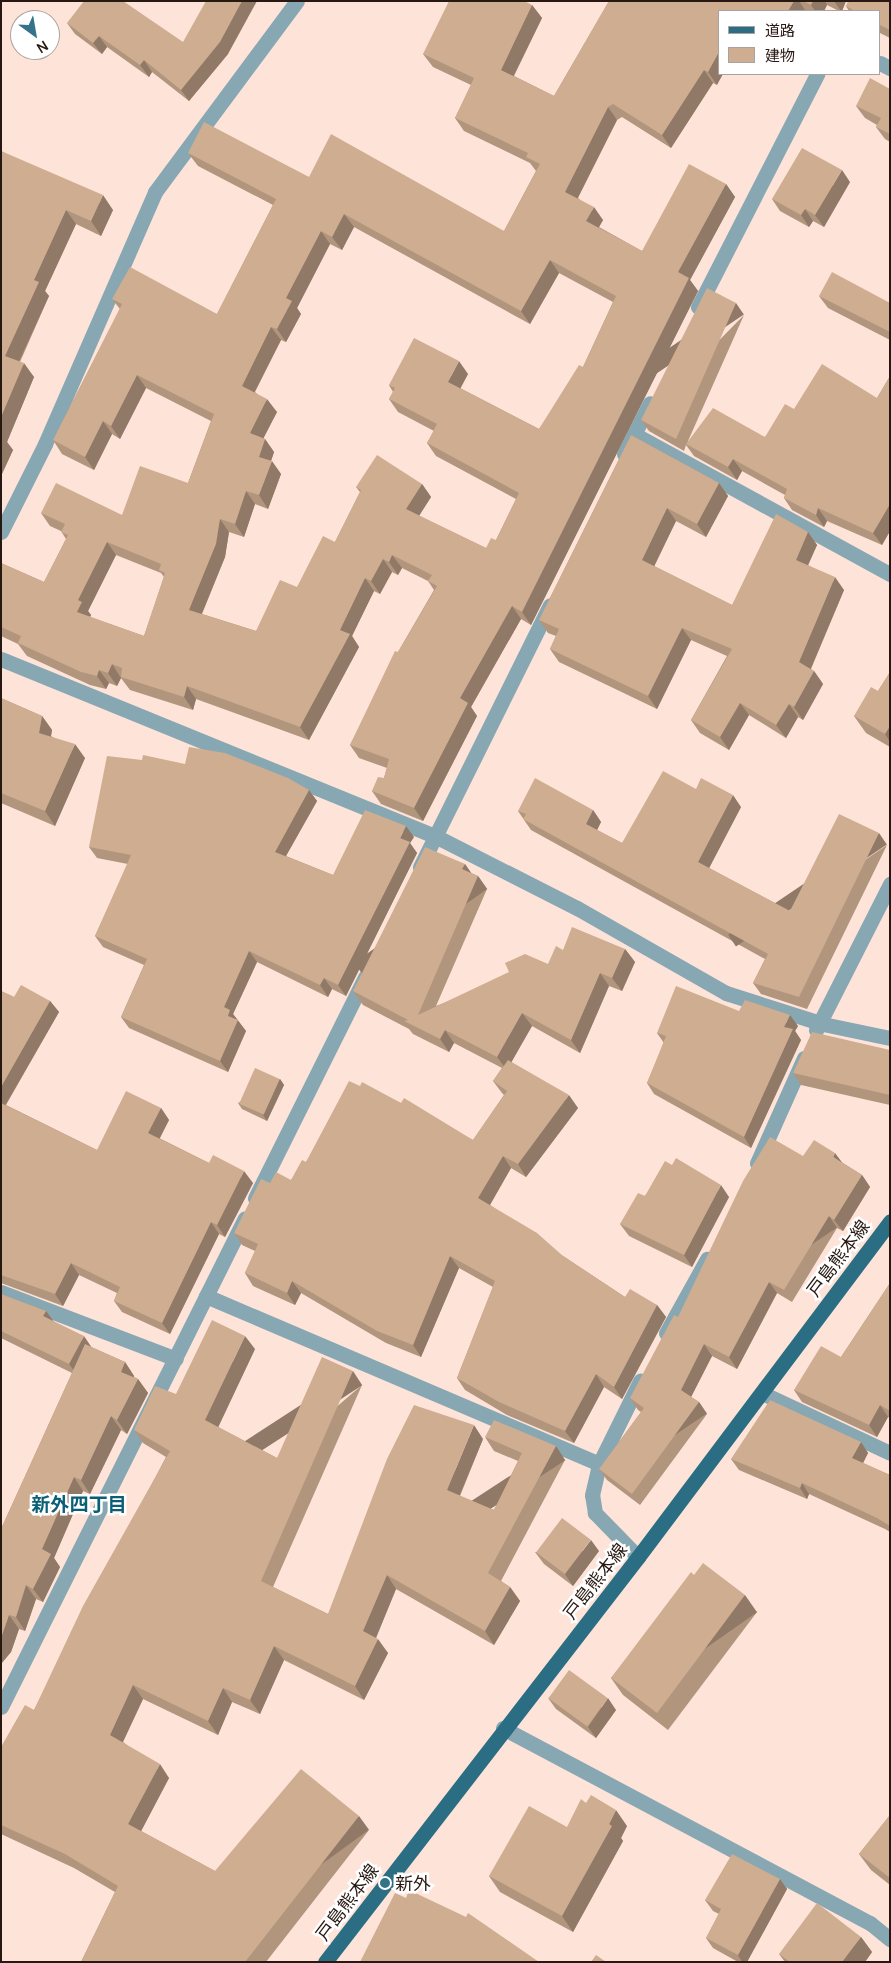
<!DOCTYPE html>
<meta charset="utf-8">
<style>
body{margin:0}
#map{position:relative;width:891px;height:1963px;overflow:hidden;background:#fee3d9;font-family:Manrope,"Noto Sans JP",sans-serif}
div>[style]{position:absolute}
.minor>*{height:15px;margin:-7.5px;padding:0 7.5px;transform-origin:7.5px;border-radius:7.5px;background:#87a7b3}
.major>*{height:15px;margin:-7.5px;padding:0 7.5px;transform-origin:7.5px;border-radius:7.5px;background:#2b6e83}
.wall>*{inset:0;background:#b1957d}
.shaded-wall>*{inset:0;background:#907966;transform-origin:0 0}
.building>*{inset:0;background:#cead91;transform-origin:0 0}
.dots>*{width:14px;height:14px;translate:-50% -50%;box-sizing:border-box;border:2px solid #fff;border-radius:50%}
span{translate:-50% -50%;white-space:nowrap;text-align:center;line-height:1.15;-webkit-text-stroke:5px #fff;paint-order:stroke}
.street-label{font-size:18px;color:#271812}
.poi-label{font-size:18px;color:#271812}
.left{translate:0 -50%;text-align:left}
.neighbourhood-label{font-size:19px;color:#0a5e75;font-weight:700}
.frame{position:absolute;inset:0;border:2px solid #271812;pointer-events:none}
.legend{position:absolute;left:718px;top:10px;width:162px;height:65px;box-sizing:border-box;background:#fff;border:1px solid #a9a3a0;margin:0;padding:6px 9px;list-style:none;font-size:15px;color:#271812}
.legend li{display:flex;align-items:center;gap:10px;height:25px}
.legend b{width:25px;border:1px solid #a9a3a0}
.north{position:absolute;left:10px;top:10px;width:50px;height:50px;box-sizing:border-box;background:#fff;border:1px solid #a9a3a0;border-radius:50%;rotate:148deg;font-size:14px;font-weight:700;line-height:20px;text-align:center;color:#271812}
.north::after{content:'';display:block;margin:auto;width:18px;height:22px;background:#347388;clip-path:polygon(50% 0,100% 100%,50% 72%,0 100%)}
</style>
<div id="map">
<div class="minor">
<div style="left:880px;top:63px;width:11px;rotate:27deg"></div>
<div style="left:698px;top:307px;width:262px;rotate:-62.9deg"></div>
<div style="left:634px;top:434px;width:292px;rotate:28.7deg"></div>
<div style="left:624px;top:454px;width:57px;rotate:-63deg"></div>
<div style="left:1px;top:532px;width:98px;rotate:-63.4deg"></div>
<div style="left:45px;top:444px;width:275px;rotate:-66.4deg"></div>
<div style="left:155px;top:192px;width:238px;rotate:-53.4deg"></div>
<div style="left:1px;top:659px;width:469px;rotate:22.2deg"></div>
<div style="left:435px;top:836px;width:159px;rotate:26.9deg"></div>
<div style="left:577px;top:908px;width:172px;rotate:29.7deg"></div>
<div style="left:726px;top:993px;width:102px;rotate:17.7deg"></div>
<div style="left:823px;top:1024px;width:68px;rotate:11.8deg"></div>
<div style="left:420px;top:867px;width:292px;rotate:-63.6deg"></div>
<div style="left:816px;top:1030px;width:164px;rotate:-63.1deg"></div>
<div style="left:757px;top:1163px;width:115px;rotate:-65.9deg"></div>
<div style="left:255px;top:1198px;width:247px;rotate:-63.5deg"></div>
<div style="left:1px;top:1292px;width:187px;rotate:20.9deg"></div>
<div style="left:206px;top:1296px;width:427px;rotate:23.1deg"></div>
<div style="left:666px;top:1333px;width:85px;rotate:-61deg"></div>
<div style="left:762px;top:1393px;width:141px;rotate:25.1deg"></div>
<div style="left:638px;top:1557px;width:62px;rotate:-134.3deg"></div>
<div style="left:595px;top:1513px;width:18px;rotate:-99deg"></div>
<div style="left:592px;top:1495px;width:32px;rotate:-77deg"></div>
<div style="left:599px;top:1464px;width:93px;rotate:-63.7deg"></div>
<div style="left:1px;top:1707px;width:546px;rotate:-63.48deg"></div>
<div style="left:503px;top:1728px;width:416px;rotate:28deg"></div>
<div style="left:870px;top:1923px;width:26px;rotate:39deg"></div>
</div>
<div class="major">
<div style="left:325px;top:1962px;width:512px;rotate:-52.3deg"></div>
<div style="left:638px;top:1557px;width:420px;rotate:-53.1deg"></div>
</div>
<div class="wall">
<div style="clip-path:polygon(evenodd,609px 1px,846px 1px,842px 11px,839px 11px,827px 5px,824px 11px,807px 11px,805px 10px,804px 11px,720px 11px,717px 85px,713px 83px,671px 148px,622px 117px,617px 120px,578px 198px,603px 220px,599px 227px,642px 251px,726px 184px,735px 197px,690px 280px,698px 291px,531px 625px,521px 619px,471px 707px,477px 716px,423px 821px,381px 804px,372px 791px,384px 778px,387px 768px,359px 758px,350px 745px,398px 652px,434px 590px,428px 581px,402px 568px,398px 575px,392px 572px,380px 594px,374px 591px,352px 636px,359px 647px,309px 740px,196px 699px,193px 710px,130px 690px,121px 678px,117px 686px,109px 683px,106px 689px,90px 685px,27px 656px,18px 644px,1px 636px,1px 563px,44px 582px,66px 539px,61px 531px,50px 526px,41px 513px,122px 515px,188px 483px,211px 421px,146px 388px,120px 439px,112px 434px,94px 470px,62px 454px,53px 440px,120px 309px,112px 299px,217px 314px,273px 205px,198px 166px,188px 153px,309px 177px,504px 231px,536px 171px,530px 163px,464px 131px,455px 118px,471px 85px,433px 67px,423px 54px,532px 5px,542px 18px,514px 76px,554px 96px,609px 1px,354px 227px,530px 324px,559px 273px,613px 302px,583px 367px,539px 429px,460px 388px,468px 374px,389px 385px,393px 392px,389px 399px,398px 412px,434px 431px,427px 443px,436px 456px,516px 499px,496px 540px,486px 548px,419px 516px,431px 497px,422px 484px,356px 487px,360px 492px,335px 542px,297px 587px,256px 631px,202px 614px,225px 557px,229px 532px,244px 537px,255px 504px,268px 509px,281px 474px,271px 461px,274px 452px,265px 439px,263px 438px,277px 412px,255px 392px,281px 340px,286px 342px,301px 314px,297px 308px,330px 244px,342px 250px,354px 227px,609px 1px,116px 555px,161px 573px,164px 577px,144px 636px,90px 617px,91px 615px,88px 611px,116px 555px)"></div>
<div style="clip-path:polygon(890px 1px,890px 38px,880px 33px,880px 11px,849px 11px,846px 6px)"></div>
<div style="clip-path:polygon(67px 23px,183px 42px,228px 54px,189px 101px,152px 72px,149px 77px,107px 47px,102px 54px,75px 34px)"></div>
<div style="clip-path:polygon(890px 89px,890px 142px,885px 139px,876px 127px,877px 125px,865px 118px,856px 106px)"></div>
<div style="clip-path:polygon(1px 151px,113px 210px,101px 236px,76px 224px,45px 291px,49px 296px,20px 362px,34px 377px,7px 442px,13px 450px,1px 476px)"></div>
<div style="clip-path:polygon(850px 182px,824px 227px,813px 221px,809px 227px,780px 211px,772px 199px)"></div>
<div style="clip-path:polygon(819px 296px,890px 303px,890px 340px,828px 308px)"></div>
<div style="clip-path:polygon(744px 315px,688px 441px,765px 437px,794px 409px,877px 398px,890px 376px,890px 531px,882px 545px,827px 521px,824px 527px,792px 510px,784px 498px,785px 495px,742px 471px,737px 480px,694px 456px,686px 445px,684px 451px,649px 431px,641px 420px)"></div>
<div style="clip-path:polygon(631px 435px,719px 483px,728px 496px,706px 537px,676px 521px,654px 566px,732px 605px,808px 532px,817px 545px,808px 565px,844px 590px,811px 669px,814px 671px,823px 684px,803px 720px,798px 717px,786px 738px,749px 715px,729px 750px,700px 733px,691px 720px,727px 656px,691px 640px,657px 709px,559px 662px,550px 649px,556px 636px,548px 633px,539px 620px)"></div>
<div style="clip-path:polygon(890px 672px,890px 747px,866px 733px,854px 716px,878px 691px)"></div>
<div style="clip-path:polygon(1px 698px,42px 716px,52px 730px,51px 736px,85px 758px,55px 826px,1px 803px)"></div>
<div style="clip-path:polygon(696px 789px,741px 807px,709px 868px,790px 911px,887px 845px,807px 1009px,761px 994px,753px 983px,765px 959px,531px 830px,518px 811px,593px 810px,601px 822px,597px 830px,622px 843px)"></div>
<div style="clip-path:polygon(309px 790px,317px 801px,286px 856px,333px 875px,414px 837px,410px 843px,417px 853px,346px 996px,332px 989px,328px 997px,257px 962px,233px 1014px,246px 1031px,228px 1072px,129px 1028px,121px 1017px,144px 965px,103px 947px,95px 936px,128px 864px,97px 858px,89px 847px)"></div>
<div style="clip-path:polygon(465px 864px,471px 873px,478px 876px,487px 889px,436px 1006px,548px 964px,563px 950px,625px 949px,635px 962px,622px 991px,609px 986px,580px 1053px,532px 1026px,511px 1062px,578px 1108px,526px 1177px,511px 1168px,490px 1205px,563px 1256px,625px 1297px,657px 1305px,666px 1317px,622px 1399px,604px 1387px,574px 1443px,507px 1415px,465px 1390px,457px 1378px,493px 1287px,459px 1268px,421px 1357px,386px 1343px,301px 1293px,295px 1305px,253px 1286px,245px 1273px,255px 1251px,242px 1245px,234px 1233px,270px 1183px,291px 1180px,306px 1162px,360px 1086px,401px 1103px,473px 1140px,504px 1095px,502px 1093px,493px 1081px,502px 1068px,454px 1043px,449px 1052px,413px 1034px,409px 1029px,363px 1005px,353px 991px)"></div>
<div style="clip-path:polygon(1px 991px,14px 997px,50px 1001px,59px 1012px,6px 1105px,97px 1150px,161px 1108px,169px 1120px,159px 1138px,209px 1163px,253px 1183px,225px 1237px,219px 1234px,170px 1334px,122px 1312px,114px 1301px,117px 1293px,79px 1275px,63px 1306px,1px 1283px)"></div>
<div style="clip-path:polygon(739px 1011px,798px 1026px,795px 1031px,801px 1040px,751px 1148px,654px 1094px,647px 1083px,664px 1043px,657px 1033px)"></div>
<div style="clip-path:polygon(890px 1050px,890px 1105px,801px 1085px,793px 1073px)"></div>
<div style="clip-path:polygon(280px 1079px,284px 1085px,267px 1121px,242px 1109px,238px 1103px)"></div>
<div style="clip-path:polygon(803px 1156px,843px 1163px,862px 1175px,870px 1187px,843px 1231px,837px 1228px,792px 1302px,777px 1293px,737px 1369px,712px 1356px,691px 1397px,699px 1402px,707px 1414px,640px 1505px,607px 1480px,599px 1469px,641px 1412px,638px 1410px,630px 1398px,678px 1317px)"></div>
<div style="clip-path:polygon(672px 1165px,729px 1197px,692px 1267px,629px 1236px,620px 1224px)"></div>
<div style="clip-path:polygon(890px 1283px,890px 1418px,888px 1417px,877px 1437px,802px 1402px,794px 1390px,841px 1357px)"></div>
<div style="clip-path:polygon(1px 1294px,46px 1311px,53px 1321px,91px 1347px,125px 1362px,134px 1376px,134px 1377px,138px 1379px,148px 1393px,127px 1434px,121px 1430px,90px 1494px,83px 1491px,54px 1558px,60px 1567px,43px 1602px,36px 1599px,25px 1631px,19px 1629px,11px 1652px,1px 1664px,1px 1529px,72px 1373px,1px 1338px)"></div>
<div style="clip-path:polygon(255px 1349px,218px 1427px,277px 1458px,362px 1385px,273px 1587px,328px 1614px,483px 1439px,460px 1496px,494px 1510px,518px 1461px,494px 1451px,485px 1437px,565px 1460px,501px 1581px,510px 1587px,520px 1601px,494px 1645px,396px 1589px,376px 1638px,388px 1653px,364px 1700px,284px 1660px,260px 1714px,232px 1702px,218px 1735px,143px 1699px,123px 1742px,169px 1778px,141px 1831px,215px 1871px,369px 1830px,266px 1962px,81px 1962px,115px 1892px,74px 1868px,1px 1834px,1px 1747px,34px 1710px,166px 1457px,143px 1443px,134px 1430px,176px 1394px)"></div>
<div style="clip-path:polygon(861px 1442px,868px 1453px,863px 1463px,890px 1475px,890px 1532px,885px 1529px,809px 1494px,807px 1499px,739px 1470px,731px 1459px)"></div>
<div style="clip-path:polygon(599px 1551px,573px 1586px,544px 1564px,535px 1552px)"></div>
<div style="clip-path:polygon(694px 1575px,757px 1612px,668px 1730px,623px 1695px,611px 1678px)"></div>
<div style="clip-path:polygon(548px 1698px,616px 1710px,596px 1738px,556px 1709px)"></div>
<div style="clip-path:polygon(890px 1815px,890px 1885px,871px 1870px,859px 1854px)"></div>
<div style="clip-path:polygon(627px 1826px,621px 1838px,623px 1841px,573px 1932px,500px 1892px,489px 1876px)"></div>
<div style="clip-path:polygon(780px 1879px,787px 1889px,747px 1962px,738px 1962px,713px 1948px,706px 1938px,719px 1914px,713px 1911px,705px 1900px)"></div>
<div style="clip-path:polygon(861px 1937px,872px 1952px,865px 1962px,785px 1962px,779px 1954px)"></div>
</div>
<div class="shaded-wall">
<div style="clip-path:polygon(242px 1px,257px 1px,228px 54px,189px 101px,181px 90px)"></div>
<div style="clip-path:polygon(794px 1px,799px 1px,805px 10px,804px 11px,788px 11px)"></div>
<div style="clip-path:polygon(813px 1px,825px 1px,827px 5px,824px 11px,815px 11px,811px 5px)"></div>
<div style="clip-path:polygon(834px 1px,846px 1px,842px 11px,841px 11px)"></div>
<div style="clip-path:polygon(532px 5px,542px 18px,510px 83px,501px 70px)"></div>
<div style="clip-path:polygon(99px 36px,107px 47px,102px 54px,93px 43px)"></div>
<div style="clip-path:polygon(720px 50px,720px 74px,723px 74px,717px 85px,708px 72px)"></div>
<div style="clip-path:polygon(144px 60px,152px 72px,149px 77px,140px 65px)"></div>
<div style="clip-path:polygon(704px 70px,713px 83px,671px 148px,662px 135px)"></div>
<div style="clip-path:polygon(608px 107px,617px 120px,574px 205px,565px 192px)"></div>
<div style="clip-path:polygon(842px 170px,850px 182px,824px 227px,815px 215px)"></div>
<div style="clip-path:polygon(726px 184px,735px 197px,690px 280px,698px 291px,531px 625px,522px 612px,678px 272px)"></div>
<div style="clip-path:polygon(103px 195px,113px 210px,101px 236px,91px 221px)"></div>
<div style="clip-path:polygon(594px 207px,603px 220px,595px 234px,586px 221px)"></div>
<div style="clip-path:polygon(805px 209px,813px 221px,809px 227px,801px 215px)"></div>
<div style="clip-path:polygon(66px 210px,76px 224px,45px 291px,49px 296px,15px 370px,5px 356px,34px 280px)"></div>
<div style="clip-path:polygon(344px 214px,354px 227px,342px 250px,332px 237px)"></div>
<div style="clip-path:polygon(321px 231px,330px 244px,297px 308px,301px 314px,286px 342px,277px 329px,286px 298px)"></div>
<div style="clip-path:polygon(550px 260px,559px 273px,530px 324px,521px 311px)"></div>
<div style="left:736px;top:303px;width:14px;height:149px;rotate:56deg"></div>
<div style="clip-path:polygon(271px 327px,281px 340px,251px 399px,242px 386px)"></div>
<div style="clip-path:polygon(459px 361px,468px 374px,457px 395px,448px 382px)"></div>
<div style="clip-path:polygon(24px 363px,34px 377px,7px 442px,13px 450px,1px 476px,1px 417px)"></div>
<div style="clip-path:polygon(137px 375px,146px 388px,120px 439px,111px 426px)"></div>
<div style="clip-path:polygon(267px 399px,277px 412px,259px 447px,250px 433px)"></div>
<div style="clip-path:polygon(103px 421px,112px 434px,94px 470px,85px 457px)"></div>
<div style="clip-path:polygon(265px 439px,274px 452px,268px 470px,259px 457px)"></div>
<div style="clip-path:polygon(733px 459px,742px 471px,737px 480px,728px 467px)"></div>
<div style="clip-path:polygon(272px 461px,281px 474px,268px 509px,259px 495px)"></div>
<div style="clip-path:polygon(719px 483px,728px 496px,706px 537px,697px 524px)"></div>
<div style="clip-path:polygon(422px 484px,431px 497px,415px 522px,406px 509px)"></div>
<div style="clip-path:polygon(246px 491px,255px 504px,244px 537px,235px 524px)"></div>
<div style="clip-path:polygon(890px 504px,890px 531px,882px 545px,873px 533px)"></div>
<div style="clip-path:polygon(667px 508px,676px 521px,651px 573px,642px 560px)"></div>
<div style="clip-path:polygon(818px 508px,827px 521px,824px 527px,816px 515px)"></div>
<div style="clip-path:polygon(220px 519px,229px 532px,225px 557px,198px 623px,189px 610px)"></div>
<div style="clip-path:polygon(808px 532px,817px 545px,805px 572px,796px 560px)"></div>
<div style="clip-path:polygon(107px 542px,116px 555px,88px 611px,91px 615px,86px 625px,77px 612px,78px 600px)"></div>
<div style="clip-path:polygon(392px 555px,402px 568px,398px 575px,389px 562px)"></div>
<div style="clip-path:polygon(383px 559px,392px 572px,380px 594px,371px 581px)"></div>
<div style="clip-path:polygon(835px 577px,844px 590px,808px 675px,799px 662px)"></div>
<div style="clip-path:polygon(365px 578px,374px 591px,352px 636px,359px 647px,309px 740px,300px 727px,340px 630px)"></div>
<div style="clip-path:polygon(512px 606px,521px 619px,471px 707px,477px 716px,423px 821px,414px 808px,460px 698px)"></div>
<div style="clip-path:polygon(682px 628px,691px 640px,657px 709px,648px 696px)"></div>
<div style="clip-path:polygon(112px 664px,121px 678px,117px 686px,108px 673px)"></div>
<div style="clip-path:polygon(99px 670px,109px 683px,106px 689px,97px 676px)"></div>
<div style="clip-path:polygon(814px 671px,823px 684px,803px 720px,794px 707px)"></div>
<div style="clip-path:polygon(187px 686px,196px 699px,193px 710px,184px 697px)"></div>
<div style="clip-path:polygon(740px 703px,749px 715px,729px 750px,720px 737px)"></div>
<div style="clip-path:polygon(789px 704px,798px 717px,786px 738px,776px 725px)"></div>
<div style="clip-path:polygon(42px 716px,52px 730px,49px 747px,39px 733px)"></div>
<div style="clip-path:polygon(890px 726px,890px 742px,885px 734px)"></div>
<div style="clip-path:polygon(75px 744px,85px 758px,55px 826px,45px 811px)"></div>
<div style="clip-path:polygon(309px 790px,317px 801px,282px 863px,275px 852px)"></div>
<div style="clip-path:polygon(733px 795px,741px 807px,706px 874px,698px 862px)"></div>
<div style="clip-path:polygon(593px 810px,601px 822px,594px 836px,586px 824px)"></div>
<div style="clip-path:polygon(406px 826px,414px 837px,410px 843px,417px 853px,346px 996px,338px 985px,400px 838px)"></div>
<div style="left:879px;top:833px;width:14px;height:182px;rotate:56deg"></div>
<div style="clip-path:polygon(465px 864px,474px 877px,462px 869px)"></div>
<div style="left:478px;top:876px;width:16px;height:151px;rotate:55deg"></div>
<div style="clip-path:polygon(625px 949px,635px 962px,622px 991px,612px 978px)"></div>
<div style="clip-path:polygon(249px 951px,257px 962px,233px 1014px,246px 1031px,228px 1072px,220px 1061px,228px 1016px,224px 1007px)"></div>
<div style="clip-path:polygon(600px 973px,609px 986px,580px 1053px,571px 1040px)"></div>
<div style="clip-path:polygon(324px 978px,332px 989px,328px 997px,320px 985px)"></div>
<div style="clip-path:polygon(50px 1001px,59px 1012px,2px 1111px,1px 1110px,1px 1087px)"></div>
<div style="clip-path:polygon(522px 1013px,532px 1026px,507px 1070px,497px 1057px)"></div>
<div style="clip-path:polygon(790px 1015px,798px 1026px,795px 1031px,801px 1040px,751px 1148px,744px 1137px,784px 1027px)"></div>
<div style="clip-path:polygon(445px 1030px,454px 1043px,449px 1052px,440px 1039px)"></div>
<div style="clip-path:polygon(280px 1079px,284px 1085px,267px 1121px,263px 1115px)"></div>
<div style="clip-path:polygon(569px 1095px,578px 1108px,526px 1177px,518px 1164px)"></div>
<div style="clip-path:polygon(161px 1108px,169px 1120px,157px 1144px,148px 1133px)"></div>
<div style="clip-path:polygon(835px 1153px,844px 1165px,833px 1157px)"></div>
<div style="clip-path:polygon(503px 1156px,511px 1168px,487px 1210px,478px 1198px)"></div>
<div style="clip-path:polygon(244px 1171px,253px 1183px,225px 1237px,217px 1225px)"></div>
<div style="clip-path:polygon(862px 1175px,870px 1187px,843px 1231px,834px 1220px)"></div>
<div style="clip-path:polygon(721px 1185px,729px 1197px,692px 1267px,684px 1255px)"></div>
<div style="left:829px;top:1216px;width:14px;height:87px;rotate:56deg"></div>
<div style="clip-path:polygon(211px 1222px,219px 1234px,170px 1334px,162px 1323px)"></div>
<div style="clip-path:polygon(450px 1256px,459px 1268px,421px 1357px,413px 1345px)"></div>
<div style="clip-path:polygon(71px 1263px,79px 1275px,63px 1306px,55px 1294px)"></div>
<div style="clip-path:polygon(292px 1281px,301px 1293px,295px 1305px,287px 1293px)"></div>
<div style="clip-path:polygon(769px 1282px,777px 1293px,737px 1369px,729px 1357px)"></div>
<div style="clip-path:polygon(657px 1305px,666px 1317px,622px 1399px,614px 1387px)"></div>
<div style="clip-path:polygon(46px 1311px,54px 1322px,43px 1316px)"></div>
<div style="clip-path:polygon(84px 1336px,92px 1348px,78px 1376px,69px 1364px)"></div>
<div style="clip-path:polygon(245px 1336px,255px 1349px,215px 1434px,205px 1420px)"></div>
<div style="clip-path:polygon(704px 1344px,712px 1356px,689px 1401px,681px 1390px)"></div>
<div style="clip-path:polygon(125px 1362px,134px 1376px,130px 1385px,121px 1372px)"></div>
<div style="left:353px;top:1371px;width:17px;height:229px;rotate:57deg"></div>
<div style="clip-path:polygon(596px 1374px,604px 1387px,574px 1443px,565px 1431px)"></div>
<div style="clip-path:polygon(138px 1379px,148px 1393px,127px 1434px,117px 1420px)"></div>
<div style="left:699px;top:1402px;width:14px;height:114px;rotate:56deg"></div>
<div style="clip-path:polygon(880px 1405px,888px 1417px,877px 1437px,869px 1425px)"></div>
<div style="clip-path:polygon(111px 1416px,121px 1430px,90px 1494px,81px 1480px)"></div>
<div style="clip-path:polygon(474px 1425px,483px 1439px,456px 1504px,447px 1490px)"></div>
<div style="clip-path:polygon(861px 1442px,868px 1453px,860px 1469px,852px 1458px)"></div>
<div style="left:556px;top:1446px;width:17px;height:144px;rotate:57deg"></div>
<div style="clip-path:polygon(74px 1477px,83px 1491px,54px 1558px,60px 1567px,43px 1602px,33px 1589px,42px 1549px)"></div>
<div style="clip-path:polygon(802px 1483px,809px 1494px,807px 1499px,800px 1488px)"></div>
<div style="clip-path:polygon(591px 1540px,599px 1551px,573px 1586px,565px 1574px)"></div>
<div style="clip-path:polygon(387px 1575px,396px 1589px,373px 1645px,363px 1631px)"></div>
<div style="clip-path:polygon(26px 1585px,36px 1599px,25px 1631px,16px 1617px)"></div>
<div style="clip-path:polygon(510px 1587px,520px 1601px,494px 1645px,485px 1631px)"></div>
<div style="left:745px;top:1595px;width:21px;height:147px;rotate:55deg"></div>
<div style="clip-path:polygon(9px 1615px,19px 1629px,11px 1652px,1px 1664px,1px 1638px)"></div>
<div style="clip-path:polygon(378px 1639px,388px 1653px,364px 1700px,355px 1686px)"></div>
<div style="clip-path:polygon(274px 1646px,284px 1660px,260px 1714px,250px 1700px)"></div>
<div style="clip-path:polygon(133px 1685px,143px 1699px,120px 1748px,110px 1735px)"></div>
<div style="clip-path:polygon(223px 1688px,232px 1702px,218px 1735px,208px 1721px)"></div>
<div style="clip-path:polygon(608px 1698px,616px 1710px,596px 1738px,588px 1727px)"></div>
<div style="clip-path:polygon(160px 1764px,169px 1778px,138px 1837px,128px 1824px)"></div>
<div style="clip-path:polygon(616px 1810px,627px 1826px,621px 1838px,623px 1841px,573px 1932px,562px 1916px)"></div>
<div style="left:359px;top:1816px;width:17px;height:185px;rotate:54deg"></div>
<div style="clip-path:polygon(780px 1879px,787px 1889px,747px 1962px,742px 1962px,738px 1955px)"></div>
<div style="clip-path:polygon(861px 1937px,872px 1952px,865px 1962px,842px 1962px)"></div>
</div>
<div class="building">
<div style="clip-path:polygon(84px 1px,123px 1px,183px 42px,206px 1px,242px 1px,220px 42px,181px 90px,144px 60px,140px 65px,99px 36px,93px 43px,67px 23px)"></div>
<div style="clip-path:polygon(evenodd,449px 1px,524px 1px,532px 5px,501px 70px,554px 96px,609px 1px,794px 1px,788px 11px,720px 11px,720px 50px,708px 72px,704px 70px,662px 135px,613px 104px,608px 107px,565px 192px,594px 207px,586px 221px,642px 251px,689px 164px,726px 184px,678px 272px,689px 278px,522px 612px,512px 606px,460px 698px,468px 703px,414px 808px,372px 791px,378px 777px,384px 778px,389px 759px,350px 745px,395px 651px,398px 652px,437px 586px,428px 581px,432px 575px,392px 555px,389px 562px,383px 559px,371px 581px,365px 578px,340px 630px,350px 634px,300px 727px,187px 686px,184px 697px,121px 677px,122px 668px,112px 664px,108px 673px,99px 670px,97px 676px,81px 672px,18px 643px,21px 636px,1px 627px,1px 563px,44px 582px,68px 535px,61px 532px,65px 524px,41px 513px,56px 483px,122px 515px,140px 466px,188px 483px,214px 414px,137px 375px,111px 426px,103px 421px,85px 457px,53px 440px,122px 304px,112px 299px,130px 267px,217px 314px,276px 199px,188px 153px,204px 122px,309px 177px,331px 134px,504px 231px,540px 164px,526px 157px,528px 153px,455px 118px,474px 78px,423px 54px,449px 1px,344px 214px,521px 311px,550px 260px,616px 296px,583px 367px,579px 365px,539px 429px,448px 382px,459px 361px,414px 338px,389px 385px,395px 388px,389px 399px,437px 424px,427px 443px,519px 493px,496px 540px,491px 538px,486px 548px,406px 509px,422px 484px,377px 455px,356px 487px,361px 490px,335px 542px,323px 536px,297px 587px,280px 580px,256px 631px,189px 610px,216px 544px,220px 519px,235px 524px,246px 491px,259px 495px,272px 461px,259px 457px,265px 439px,250px 433px,267px 399px,242px 386px,271px 327px,277px 329px,292px 301px,286px 298px,321px 231px,332px 237px,344px 214px,449px 1px,107px 542px,161px 564px,159px 570px,165px 573px,144px 636px,77px 612px,82px 602px,78px 600px,107px 542px)"></div>
<div style="clip-path:polygon(803px 1px,813px 1px,811px 5px)"></div>
<div style="clip-path:polygon(848px 1px,890px 1px,890px 30px,880px 25px,880px 11px,855px 11px,846px 6px)"></div>
<div style="clip-path:polygon(870px 78px,890px 89px,890px 134px,876px 127px,881px 118px,856px 106px)"></div>
<div style="clip-path:polygon(802px 148px,842px 170px,815px 215px,805px 209px,801px 215px,772px 199px)"></div>
<div style="clip-path:polygon(1px 151px,103px 195px,91px 221px,66px 210px,34px 280px,39px 282px,5px 356px,24px 363px,1px 417px)"></div>
<div style="clip-path:polygon(832px 272px,890px 303px,890px 332px,819px 296px)"></div>
<div style="clip-path:polygon(707px 288px,736px 303px,676px 439px,641px 420px)"></div>
<div style="clip-path:polygon(822px 364px,877px 398px,890px 376px,890px 504px,873px 533px,818px 508px,816px 515px,784px 498px,787px 489px,733px 459px,728px 467px,686px 444px,713px 408px,765px 437px,785px 404px,794px 409px)"></div>
<div style="clip-path:polygon(631px 435px,719px 483px,697px 524px,667px 508px,642px 560px,732px 605px,776px 514px,808px 532px,796px 560px,835px 577px,799px 662px,814px 671px,794px 707px,789px 704px,776px 725px,740px 703px,720px 737px,691px 720px,732px 649px,682px 628px,648px 696px,550px 649px,559px 629px,539px 620px)"></div>
<div style="clip-path:polygon(890px 672px,890px 726px,885px 734px,854px 716px,871px 687px,878px 691px)"></div>
<div style="clip-path:polygon(1px 698px,42px 716px,39px 733px,75px 744px,45px 811px,1px 793px)"></div>
<div style="clip-path:polygon(189px 747px,225px 753px,288px 778px,309px 790px,275px 852px,333px 875px,365px 810px,406px 826px,400px 838px,410px 842px,338px 985px,324px 978px,320px 985px,249px 951px,224px 1007px,230px 1010px,228px 1016px,238px 1020px,220px 1061px,121px 1017px,147px 959px,95px 936px,131px 855px,89px 847px,107px 756px,142px 760px,143px 755px,185px 764px)"></div>
<div style="clip-path:polygon(663px 771px,696px 789px,701px 778px,733px 795px,698px 862px,790px 911px,839px 814px,879px 833px,799px 997px,753px 983px,768px 954px,523px 819px,526px 814px,518px 811px,535px 778px,593px 810px,586px 824px,622px 843px)"></div>
<div style="clip-path:polygon(425px 847px,465px 864px,462px 869px,478px 876px,418px 1015px,509px 972px,505px 963px,525px 954px,548px 964px,556px 946px,563px 950px,572px 927px,625px 949px,612px 978px,600px 973px,571px 1040px,522px 1013px,497px 1057px,445px 1030px,440px 1039px,404px 1021px,408px 1020px,353px 991px)"></div>
<div style="clip-path:polygon(21px 985px,50px 1001px,1px 1087px,1px 991px,14px 997px)"></div>
<div style="clip-path:polygon(676px 986px,739px 1011px,745px 1000px,790px 1015px,784px 1027px,793px 1029px,744px 1137px,647px 1083px,666px 1036px,657px 1033px)"></div>
<div style="clip-path:polygon(812px 1032px,890px 1050px,890px 1095px,793px 1073px)"></div>
<div style="clip-path:polygon(508px 1060px,569px 1095px,518px 1164px,503px 1156px,478px 1198px,537px 1233px,563px 1256px,625px 1297px,630px 1289px,657px 1305px,614px 1387px,596px 1374px,565px 1431px,499px 1402px,457px 1378px,495px 1281px,450px 1256px,413px 1345px,377px 1331px,292px 1281px,287px 1293px,245px 1273px,258px 1244px,234px 1233px,261px 1179px,270px 1183px,276px 1172px,291px 1180px,302px 1160px,306px 1162px,349px 1081px,360px 1086px,362px 1082px,401px 1103px,404px 1098px,473px 1140px,507px 1091px,493px 1081px)"></div>
<div style="left:255px;top:1068px;width:27px;height:39px;rotate:24deg"></div>
<div style="clip-path:polygon(126px 1091px,161px 1108px,148px 1133px,209px 1163px,213px 1155px,244px 1171px,217px 1225px,211px 1222px,162px 1323px,114px 1301px,120px 1287px,71px 1263px,55px 1294px,1px 1275px,1px 1103px,97px 1150px)"></div>
<div style="clip-path:polygon(770px 1137px,803px 1156px,814px 1140px,835px 1153px,833px 1157px,862px 1175px,834px 1220px,829px 1216px,784px 1290px,769px 1282px,729px 1357px,704px 1344px,681px 1390px,699px 1402px,632px 1494px,599px 1469px,644px 1408px,630px 1398px,674px 1315px,678px 1317px,743px 1181px)"></div>
<div style="clip-path:polygon(676px 1158px,721px 1185px,684px 1255px,620px 1224px,638px 1193px,645px 1196px,665px 1161px,672px 1165px)"></div>
<div style="clip-path:polygon(890px 1283px,890px 1411px,880px 1405px,869px 1425px,794px 1390px,821px 1346px,841px 1357px)"></div>
<div style="clip-path:polygon(1px 1294px,46px 1311px,43px 1316px,84px 1336px,69px 1364px,1px 1331px)"></div>
<div style="clip-path:polygon(212px 1320px,245px 1336px,205px 1420px,277px 1458px,322px 1357px,353px 1371px,261px 1581px,328px 1614px,387px 1459px,414px 1405px,474px 1425px,447px 1490px,494px 1510px,522px 1453px,485px 1437px,494px 1420px,556px 1446px,488px 1573px,510px 1587px,485px 1631px,387px 1575px,363px 1631px,378px 1639px,355px 1686px,274px 1646px,250px 1700px,223px 1688px,208px 1721px,133px 1685px,110px 1735px,160px 1764px,128px 1824px,215px 1871px,301px 1769px,359px 1816px,245px 1962px,81px 1962px,118px 1886px,65px 1854px,1px 1825px,1px 1747px,25px 1705px,34px 1710px,83px 1606px,170px 1451px,134px 1430px,155px 1386px,176px 1394px)"></div>
<div style="clip-path:polygon(85px 1344px,125px 1362px,121px 1372px,138px 1379px,117px 1420px,111px 1416px,81px 1480px,74px 1477px,42px 1549px,51px 1554px,33px 1589px,26px 1585px,16px 1617px,9px 1615px,1px 1638px,1px 1529px)"></div>
<div style="clip-path:polygon(770px 1400px,861px 1442px,852px 1458px,890px 1475px,890px 1526px,877px 1518px,802px 1483px,800px 1488px,731px 1459px)"></div>
<div style="left:562px;top:1518px;width:36px;height:43px;rotate:37deg"></div>
<div style="clip-path:polygon(703px 1563px,745px 1595px,657px 1713px,611px 1678px,691px 1572px,694px 1575px)"></div>
<div style="left:569px;top:1670px;width:48px;height:35px;rotate:36deg"></div>
<div style="clip-path:polygon(591px 1795px,616px 1810px,609px 1824px,612px 1826px,562px 1916px,489px 1876px,529px 1806px,567px 1827px,581px 1799px,586px 1803px)"></div>
<div style="clip-path:polygon(890px 1815px,890px 1878px,859px 1854px)"></div>
<div style="clip-path:polygon(732px 1854px,780px 1879px,738px 1955px,706px 1938px,721px 1909px,705px 1900px)"></div>
<div style="clip-path:polygon(409px 1890px,466px 1917px,468px 1913px,539px 1962px,360px 1962px,395px 1893px,406px 1898px)"></div>
<div style="clip-path:polygon(817px 1903px,861px 1937px,842px 1962px,790px 1962px,779px 1954px)"></div>
<div style="clip-path:polygon(596px 1955px,606px 1962px,591px 1962px)"></div>
</div>
<div class="dots">
<div style="left:385px;top:1883px;background:#347388"></div>
</div>
<div class="street-label">
<span style="left:838px;top:1258px;rotate:-53deg">戸島熊本線</span>
<span style="left:595px;top:1581px;rotate:-52deg">戸島熊本線</span>
<span style="left:347px;top:1902px;rotate:-53deg">戸島熊本線</span>
</div>
<div class="poi-label">
<span class="left" style="left:395px;top:1883px">新外</span>
</div>
<div class="neighbourhood-label">
<span style="left:79px;top:1505px">新外四丁目</span>
</div>
<div class="frame"></div>
<ul class="legend">
<li><b style="height:6px;background:#2b6e83"></b>道路</li>
<li><b style="height:14px;background:#cead91"></b>建物</li>
</ul>
<div class="north">N</div>
</div>
